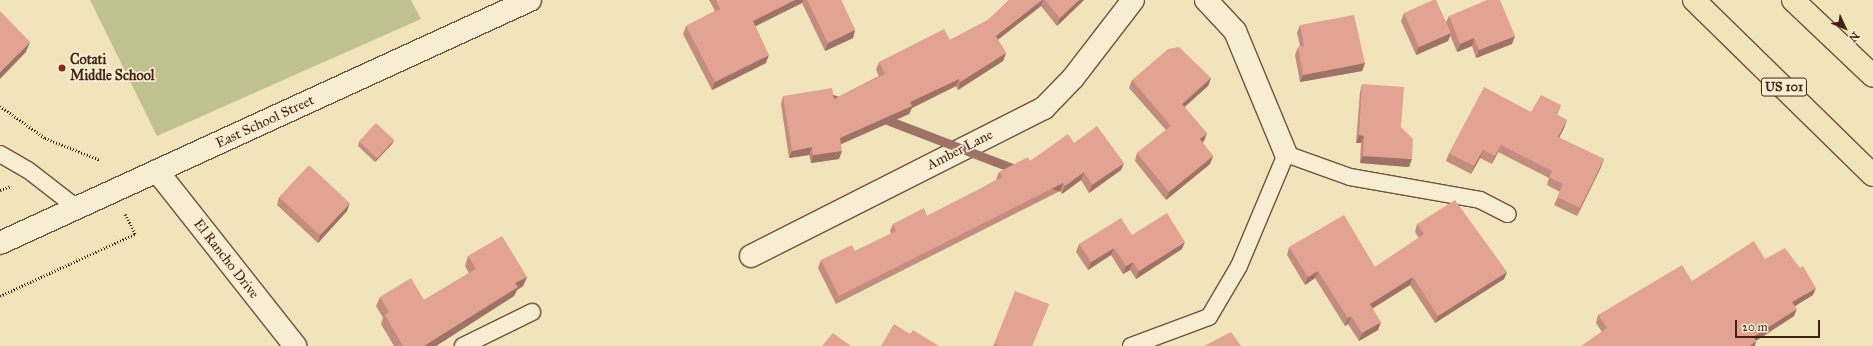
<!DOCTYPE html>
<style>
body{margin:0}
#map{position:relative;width:1873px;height:346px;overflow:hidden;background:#f2e4ba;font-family:"IM FELL Great Primer",serif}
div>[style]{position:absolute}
.green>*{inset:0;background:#bfc28c}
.path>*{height:2.5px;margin-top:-1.25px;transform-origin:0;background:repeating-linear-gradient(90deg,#402315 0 1px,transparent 0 3px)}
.roads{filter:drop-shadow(1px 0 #6c533e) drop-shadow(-1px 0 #6c533e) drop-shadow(0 1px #6c533e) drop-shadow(0 -1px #6c533e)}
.lane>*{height:16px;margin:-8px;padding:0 8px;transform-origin:8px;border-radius:8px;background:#f7edd2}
.street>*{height:22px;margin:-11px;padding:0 11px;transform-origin:11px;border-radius:11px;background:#f7edd2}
.highway>*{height:22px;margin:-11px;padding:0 11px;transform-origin:11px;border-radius:11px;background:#f2e4ba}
.wall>*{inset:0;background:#c28c7e}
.shaded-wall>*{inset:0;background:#9e7266;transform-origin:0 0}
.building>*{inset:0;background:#e2a392;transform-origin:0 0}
.dots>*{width:11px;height:11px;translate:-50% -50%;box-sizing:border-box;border:2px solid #f7edd2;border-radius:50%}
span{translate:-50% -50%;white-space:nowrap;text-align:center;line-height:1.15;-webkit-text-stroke:3.5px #f7edd2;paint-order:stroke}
.shield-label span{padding:1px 3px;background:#f7edd2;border:1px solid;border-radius:3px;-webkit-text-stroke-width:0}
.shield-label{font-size:13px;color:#402315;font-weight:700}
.poi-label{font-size:14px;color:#402315;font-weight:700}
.left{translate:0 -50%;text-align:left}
.street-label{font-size:14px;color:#402315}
.north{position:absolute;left:1825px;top:8px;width:40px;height:40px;-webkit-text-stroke:3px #f7edd2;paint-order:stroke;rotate:134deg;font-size:11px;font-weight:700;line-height:16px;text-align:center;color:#402315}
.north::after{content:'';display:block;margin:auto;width:14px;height:18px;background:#402315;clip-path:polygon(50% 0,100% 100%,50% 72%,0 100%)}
.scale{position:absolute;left:1735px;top:320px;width:85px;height:18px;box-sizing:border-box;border:2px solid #402315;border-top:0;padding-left:5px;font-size:12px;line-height:14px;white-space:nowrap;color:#402315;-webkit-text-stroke:3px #f7edd2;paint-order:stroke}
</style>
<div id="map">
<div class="green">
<div style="clip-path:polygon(90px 0,411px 0,421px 19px,157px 136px)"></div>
</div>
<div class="path">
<div style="left:0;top:106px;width:55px;rotate:35.4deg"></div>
<div style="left:45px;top:138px;width:59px;rotate:21.8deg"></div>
<div style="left:0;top:190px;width:12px;rotate:-20deg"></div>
<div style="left:0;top:296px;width:149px;rotate:-24.7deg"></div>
<div style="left:135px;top:234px;width:22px;rotate:-117deg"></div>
</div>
<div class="roads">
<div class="lane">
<div style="left:0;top:154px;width:32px;rotate:30deg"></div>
<div style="left:28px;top:170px;width:62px;rotate:37.8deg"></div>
<div style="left:463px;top:346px;width:77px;rotate:-26.2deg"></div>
<div style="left:1131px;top:346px;width:83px;rotate:-20.4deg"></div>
<div style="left:1209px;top:317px;width:59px;rotate:-59.5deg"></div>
<div style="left:1239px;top:266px;width:121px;rotate:-67.2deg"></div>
<div style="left:1286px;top:154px;width:68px;rotate:19.8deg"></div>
<div style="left:1350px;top:177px;width:132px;rotate:10deg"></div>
<div style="left:1480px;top:200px;width:31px;rotate:27deg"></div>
</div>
<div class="street">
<div style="left:1206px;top:0;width:42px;rotate:46.9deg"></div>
<div style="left:1235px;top:31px;width:133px;rotate:67.5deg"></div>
<div style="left:157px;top:171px;width:223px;rotate:51.7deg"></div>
<div style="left:0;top:243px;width:583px;rotate:-24.63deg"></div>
<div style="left:751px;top:256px;width:328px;rotate:-26.8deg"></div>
<div style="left:1044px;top:108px;width:42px;rotate:-46deg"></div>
<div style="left:1073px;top:78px;width:98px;rotate:-52.4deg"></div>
</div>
<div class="highway">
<div style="left:1694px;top:0;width:250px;rotate:44.4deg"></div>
<div style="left:1793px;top:0;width:110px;rotate:43.5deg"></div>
</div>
</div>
<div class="wall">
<div style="clip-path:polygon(709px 0,841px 0,855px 30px,853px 38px,825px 51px,802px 3px,755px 26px,766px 63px,712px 90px,683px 34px,686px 26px,715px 11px)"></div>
<div style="clip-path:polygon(1009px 0,1084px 0,1057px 26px,1041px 6px,998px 40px,1006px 53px,1003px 61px,958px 90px,956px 86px,912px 108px,909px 114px,841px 144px,839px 159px,811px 163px,809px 155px,789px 158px,781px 104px,783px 96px,834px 99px,879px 76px,876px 70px,879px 62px,950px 40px,988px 20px)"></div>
<div style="clip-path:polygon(1404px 13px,1446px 22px,1449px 16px,1512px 44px,1476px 58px,1472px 46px,1457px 52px,1450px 35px,1448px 41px,1416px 55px,1401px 21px)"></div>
<div style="clip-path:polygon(1300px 25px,1365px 63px,1362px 71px,1300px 82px,1295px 55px,1298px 47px,1300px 46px,1297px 33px)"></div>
<div style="clip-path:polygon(1211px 78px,1208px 86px,1185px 107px,1204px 141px,1202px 142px,1213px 156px,1210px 164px,1166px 200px,1135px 161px,1137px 153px,1166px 130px,1129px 88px,1132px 80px)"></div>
<div style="clip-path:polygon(1362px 84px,1401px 127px,1409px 167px,1360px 163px,1361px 143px,1356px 143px,1360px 92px)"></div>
<div style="clip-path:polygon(1561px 105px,1557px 115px,1567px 120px,1564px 128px,1559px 138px,1604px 159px,1601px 167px,1577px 216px,1554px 205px,1560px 192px,1547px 185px,1549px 178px,1498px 152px,1492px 164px,1480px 158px,1471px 174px,1446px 161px,1449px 153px,1531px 112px)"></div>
<div style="clip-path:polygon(394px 140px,392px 144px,375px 162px,358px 146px,359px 142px)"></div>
<div style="clip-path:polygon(1074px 143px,1121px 170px,1089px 193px,1081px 180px,1062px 194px,1060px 191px,836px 304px,818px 268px,821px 260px,855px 251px,891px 234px,890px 231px,893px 224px,927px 216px,976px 191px,996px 180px,999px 172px,1030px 161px)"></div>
<div style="clip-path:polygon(279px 197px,347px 211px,318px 243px,277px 205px)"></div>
<div style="clip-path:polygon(1417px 224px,1507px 272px,1504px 279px,1435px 323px,1410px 285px,1372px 308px,1378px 330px,1359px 341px,1348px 324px,1345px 326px,1315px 278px,1305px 285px,1287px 255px,1289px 247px,1375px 267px,1419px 238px,1415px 232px)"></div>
<div style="clip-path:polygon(1132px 235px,1182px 249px,1136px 279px,1130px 270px,1123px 274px,1111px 255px,1088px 270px,1076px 252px,1079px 244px)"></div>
<div style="clip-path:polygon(468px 256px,527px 277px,523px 286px,517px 290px,514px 296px,436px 346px,394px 346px,381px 324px,383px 318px,376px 306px,380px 297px,424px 300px,469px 273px,465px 266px)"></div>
<div style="clip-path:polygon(1692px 281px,1813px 295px,1795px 306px,1794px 316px,1756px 341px,1602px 332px,1596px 323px,1598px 315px)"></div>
<div style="clip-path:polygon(1049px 304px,1032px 346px,993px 346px,994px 344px)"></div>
</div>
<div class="shaded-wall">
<div style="clip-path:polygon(795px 0,803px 0,802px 3px,750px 29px,753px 21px)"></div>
<div style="clip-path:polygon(1042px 0,1043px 0,1041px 6px,993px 43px,996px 36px)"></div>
<div style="clip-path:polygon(1079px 0,1084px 0,1057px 26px,1060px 18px)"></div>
<div style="clip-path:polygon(855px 30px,853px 38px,825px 51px,828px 43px)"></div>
<div style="clip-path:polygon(1451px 33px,1448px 41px,1416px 55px,1419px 47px)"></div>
<div style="clip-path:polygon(1515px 36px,1512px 44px,1476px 58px,1479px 50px)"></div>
<div style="clip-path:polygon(1474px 38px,1472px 46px,1457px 52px,1460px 44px)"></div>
<div style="clip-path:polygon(30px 42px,26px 52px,0 79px,0 72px)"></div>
<div style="clip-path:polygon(1006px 53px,1003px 61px,958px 90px,960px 82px)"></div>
<div style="clip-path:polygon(769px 55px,766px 63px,712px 90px,715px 82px)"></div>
<div style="clip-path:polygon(1365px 63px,1362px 71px,1300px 82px,1303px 75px)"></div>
<div style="clip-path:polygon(1211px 78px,1208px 86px,1179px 111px,1182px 104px)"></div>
<div style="clip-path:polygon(959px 79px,956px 86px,912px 108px,909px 114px,837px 146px,840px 138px,910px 102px)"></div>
<div style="clip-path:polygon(1567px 120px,1564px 128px,1555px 145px,1558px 137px)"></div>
<div style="clip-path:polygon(1207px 133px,1204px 141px,1197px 147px,1200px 139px)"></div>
<div style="clip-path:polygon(1359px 135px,1364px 136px,1361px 143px,1356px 143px)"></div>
<div style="clip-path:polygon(394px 140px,392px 144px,375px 162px,377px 158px)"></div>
<div style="clip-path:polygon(1501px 145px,1498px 152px,1492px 164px,1495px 156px)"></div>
<div style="clip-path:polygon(812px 147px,809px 155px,789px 158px,792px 151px)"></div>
<div style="clip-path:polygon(1483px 150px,1480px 158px,1471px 174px,1474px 166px)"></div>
<div style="clip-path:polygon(842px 151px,839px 159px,811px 163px,813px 155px)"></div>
<div style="clip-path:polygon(1213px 156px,1210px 164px,1166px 200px,1169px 192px)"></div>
<div style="clip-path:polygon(1363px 156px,1412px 159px,1409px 167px,1360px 163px)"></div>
<div style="clip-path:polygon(1604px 159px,1601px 167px,1577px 216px,1580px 208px)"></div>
<div style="clip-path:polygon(1124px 163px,1121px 170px,1089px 193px,1092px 185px)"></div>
<div style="clip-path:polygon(1084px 172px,1081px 180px,1062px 194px,1065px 186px)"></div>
<div style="left:1063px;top:183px;width:9px;height:251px;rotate:111deg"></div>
<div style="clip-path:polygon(350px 203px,347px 211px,318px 243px,320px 235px)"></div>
<div style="clip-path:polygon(1185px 242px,1182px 249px,1136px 279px,1139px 271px)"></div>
<div style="clip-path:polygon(1114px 248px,1111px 255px,1088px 270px,1091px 262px)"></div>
<div style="clip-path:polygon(1133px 262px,1130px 270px,1123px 274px,1126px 266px)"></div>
<div style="clip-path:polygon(1318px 271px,1315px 278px,1305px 285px,1308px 277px)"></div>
<div style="clip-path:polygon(1507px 272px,1504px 279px,1435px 323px,1438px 316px)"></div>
<div style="clip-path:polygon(527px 277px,523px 286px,517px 290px,514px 296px,436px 346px,424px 346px,515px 283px)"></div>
<div style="clip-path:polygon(1413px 277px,1410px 285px,1367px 312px,1370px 304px)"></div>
<div style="clip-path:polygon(1816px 288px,1813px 295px,1790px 309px,1792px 302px)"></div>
<div style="clip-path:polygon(1797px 309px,1794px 316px,1751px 344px,1753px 337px)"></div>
<div style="clip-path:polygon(1351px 316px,1348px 324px,1345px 326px,1348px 318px)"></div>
<div style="clip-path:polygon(1381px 322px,1378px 330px,1359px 341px,1362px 333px)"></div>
<div style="clip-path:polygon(1756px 341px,1755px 346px,1749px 346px)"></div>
</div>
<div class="building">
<div style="clip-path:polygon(716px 0,795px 0,753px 21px,769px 55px,715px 82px,686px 26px,720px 9px)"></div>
<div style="clip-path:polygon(807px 0,841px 0,855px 30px,828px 43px)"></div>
<div style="clip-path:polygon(1009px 0,1042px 0,996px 36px,1006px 53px,960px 82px,959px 79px,910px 102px,912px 106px,840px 138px,842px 151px,813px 155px,812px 147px,792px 151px,783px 96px,832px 88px,834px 99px,885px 74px,879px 62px,944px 29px,950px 40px,988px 20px)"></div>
<div style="clip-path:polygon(1045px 0,1079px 0,1060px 18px)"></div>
<div style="clip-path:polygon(1433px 0,1436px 0,1451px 33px,1419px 47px,1404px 13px)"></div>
<div style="clip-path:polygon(1487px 0,1500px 0,1515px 36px,1479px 50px,1474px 38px,1460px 44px,1449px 16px)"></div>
<div style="clip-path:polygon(0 11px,30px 42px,0 72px)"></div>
<div style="clip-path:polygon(1354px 15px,1365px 63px,1303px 75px,1298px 47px,1304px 46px,1300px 25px)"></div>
<div style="clip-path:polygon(1179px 47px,1211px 78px,1182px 104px,1207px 133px,1200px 139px,1213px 156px,1169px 192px,1137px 153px,1171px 126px,1132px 80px,1168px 49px)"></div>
<div style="clip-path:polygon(1362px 84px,1404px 87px,1401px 127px,1413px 139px,1412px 159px,1363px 156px,1364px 136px,1359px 135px)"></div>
<div style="clip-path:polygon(1484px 87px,1531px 112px,1541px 95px,1561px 105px,1556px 114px,1567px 120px,1558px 137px,1604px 159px,1580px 208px,1557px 197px,1563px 184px,1549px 177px,1552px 171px,1501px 145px,1495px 156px,1483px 150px,1474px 166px,1449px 153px)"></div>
<div style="left:376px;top:123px;width:25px;height:25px;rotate:43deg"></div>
<div style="clip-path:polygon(1097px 126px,1124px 163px,1092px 185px,1084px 172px,1065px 186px,1063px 183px,839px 296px,821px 260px,852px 245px,855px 251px,896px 231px,893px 224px,924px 208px,927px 216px,976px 191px,1002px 177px,999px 172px,1028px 157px,1030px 161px,1068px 134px,1074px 143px)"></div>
<div style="left:309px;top:165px;width:56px;height:44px;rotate:43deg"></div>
<div style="clip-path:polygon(1455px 200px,1507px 272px,1438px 316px,1413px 277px,1370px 304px,1381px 322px,1362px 333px,1351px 316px,1348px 318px,1318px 271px,1308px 277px,1289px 247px,1344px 215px,1375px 267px,1424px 234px,1417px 224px)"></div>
<div style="clip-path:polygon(1167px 213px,1185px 242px,1139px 271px,1133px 262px,1126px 266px,1114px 248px,1091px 262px,1079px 244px,1121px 218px,1132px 235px)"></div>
<div style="clip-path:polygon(502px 236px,527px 277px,515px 283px,518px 287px,424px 346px,403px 346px,385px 315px,389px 312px,380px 297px,411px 278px,424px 300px,476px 269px,468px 256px)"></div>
<div style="clip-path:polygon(1754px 241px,1765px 259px,1785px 248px,1800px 268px,1803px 266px,1816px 288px,1792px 302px,1797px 309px,1753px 337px,1756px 341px,1749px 346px,1581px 346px,1607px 328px,1598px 315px,1682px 265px,1692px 281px)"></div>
<div style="clip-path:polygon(1015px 291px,1049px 304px,1032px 346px,1001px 346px,994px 344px)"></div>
<div style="clip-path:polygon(894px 324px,910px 334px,913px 330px,939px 346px,881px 346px)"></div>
<div style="clip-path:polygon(1231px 332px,1241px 346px,1204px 346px)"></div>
<div style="clip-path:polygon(833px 333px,851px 346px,822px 346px)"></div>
</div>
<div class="dots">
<div style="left:62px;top:68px;background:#8f2418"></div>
</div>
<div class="shield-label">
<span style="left:1784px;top:87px">US 101</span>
</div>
<div class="poi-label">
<span class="left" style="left:70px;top:68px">Cotati<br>Middle School</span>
</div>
<div class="street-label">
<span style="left:265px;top:122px;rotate:-25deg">East School Street</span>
<span style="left:960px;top:150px;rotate:-27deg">Amber Lane</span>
<span style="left:226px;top:259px;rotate:52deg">El Rancho Drive</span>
</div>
<div class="north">N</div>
<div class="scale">20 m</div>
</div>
